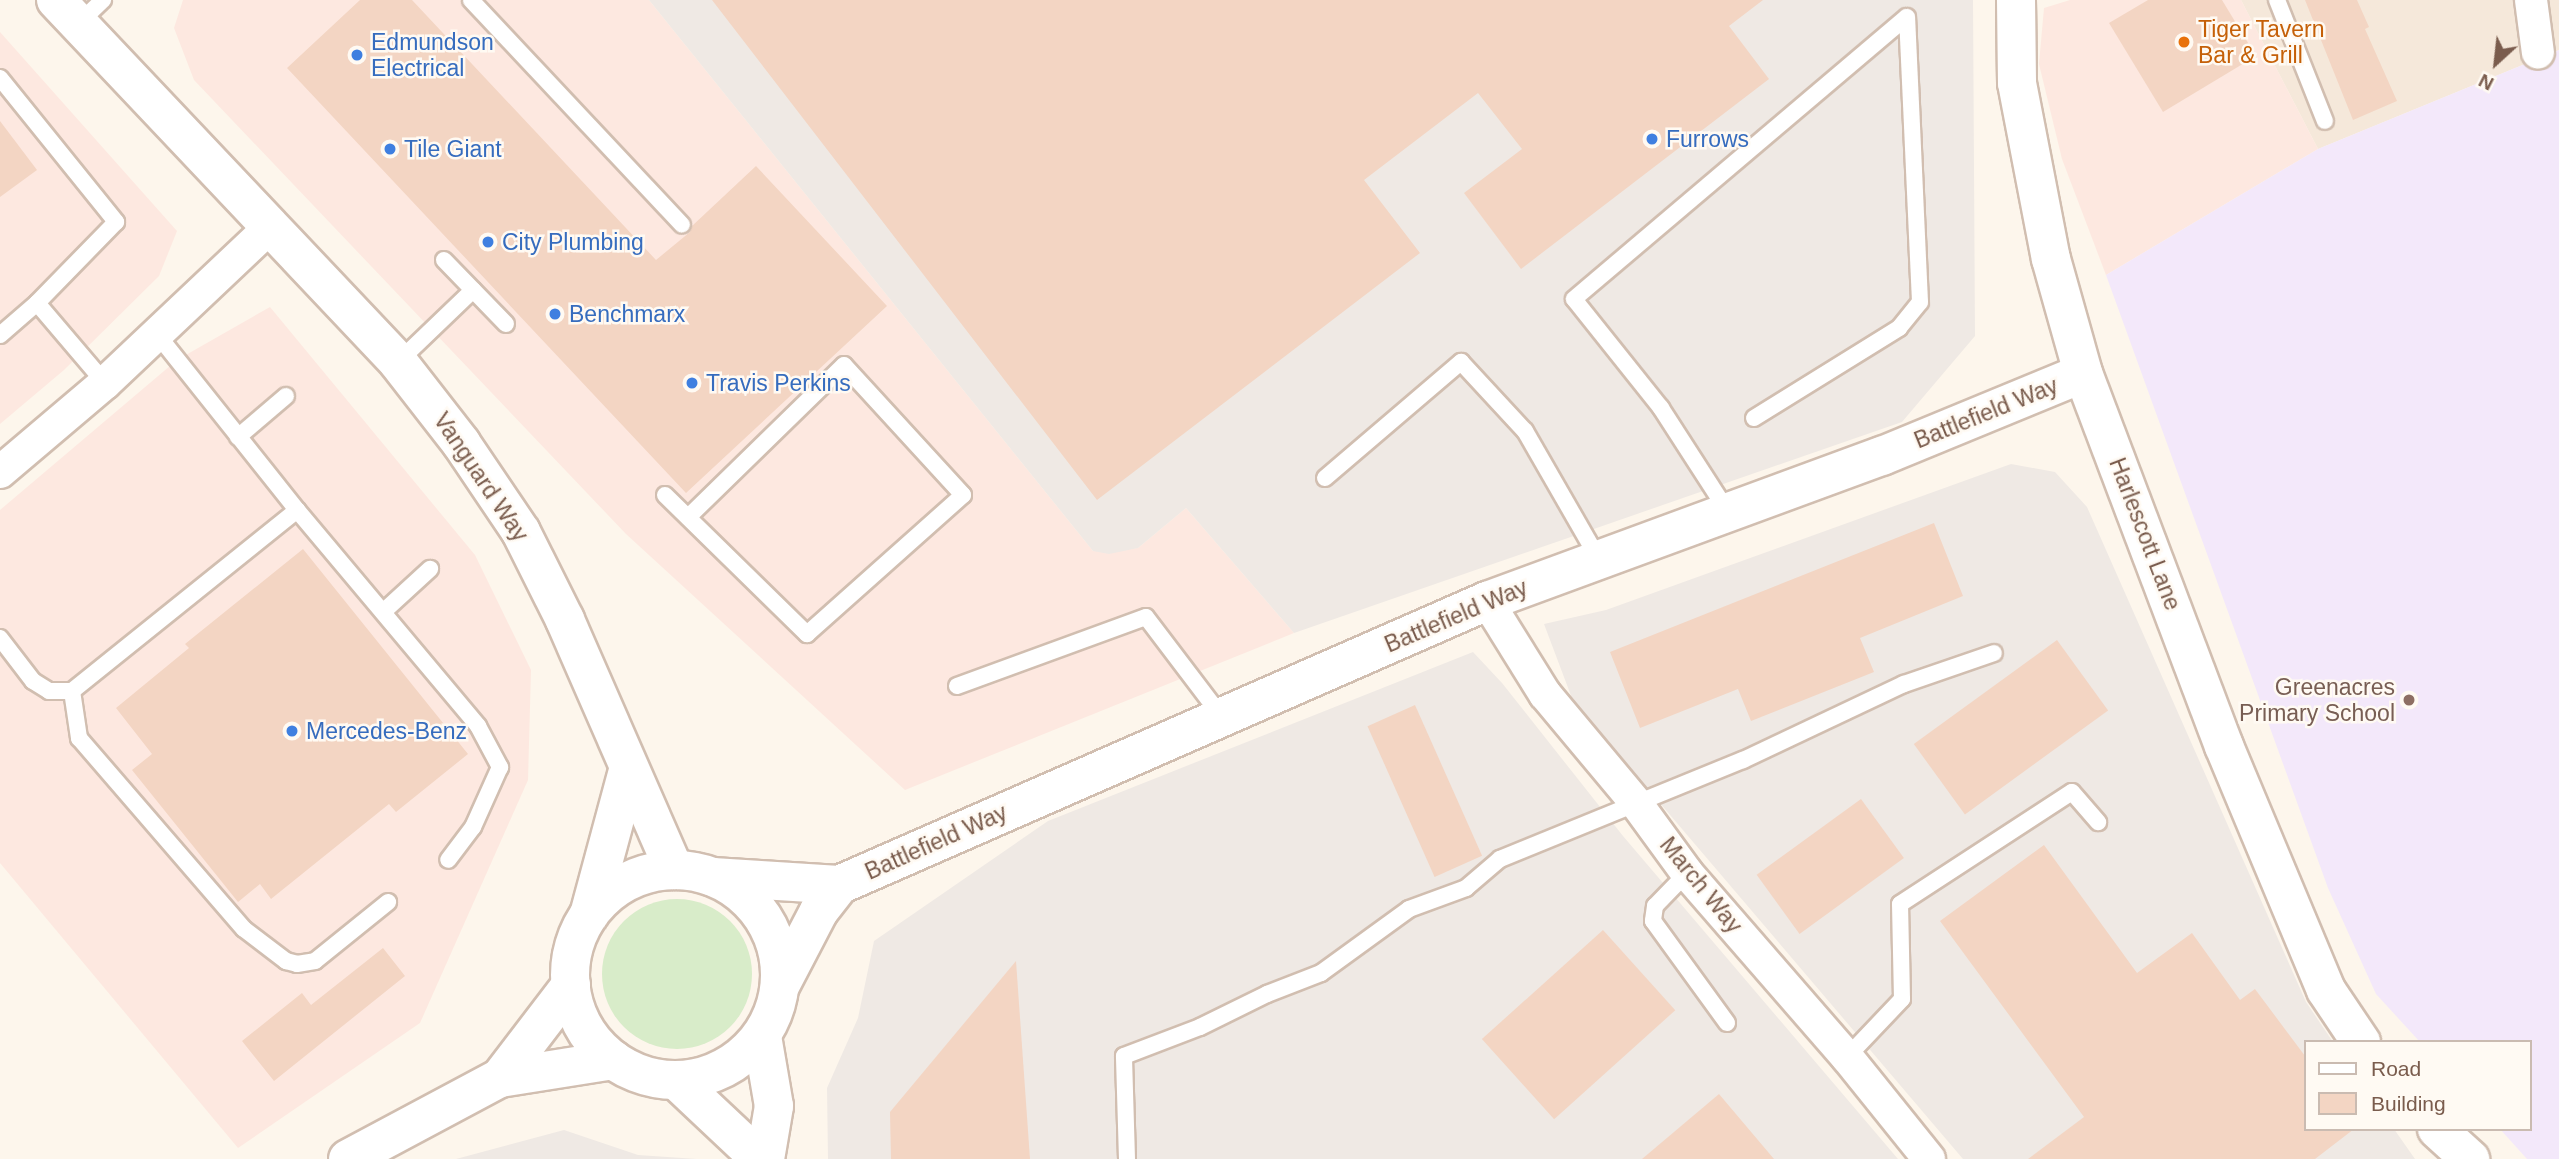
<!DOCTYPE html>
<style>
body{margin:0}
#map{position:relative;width:2559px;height:1159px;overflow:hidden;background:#fdf6ec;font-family:Arial,sans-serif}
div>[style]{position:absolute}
.residential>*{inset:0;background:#f5e8da}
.commercial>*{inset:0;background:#fde8e0}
.industrial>*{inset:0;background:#efe9e4}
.education>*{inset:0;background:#f3e8fa}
.green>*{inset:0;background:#d8ecc9}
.round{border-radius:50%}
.building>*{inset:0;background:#f3d5c3;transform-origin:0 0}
.roads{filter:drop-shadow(2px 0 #d1beb0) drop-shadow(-2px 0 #d1beb0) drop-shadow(0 2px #d1beb0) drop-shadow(0 -2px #d1beb0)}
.lane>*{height:16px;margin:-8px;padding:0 8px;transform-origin:8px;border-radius:8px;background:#fff}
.street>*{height:32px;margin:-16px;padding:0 16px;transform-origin:16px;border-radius:16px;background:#fff}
.secondary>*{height:38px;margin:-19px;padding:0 19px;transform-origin:19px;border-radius:19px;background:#fff}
.secondary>.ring{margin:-19px;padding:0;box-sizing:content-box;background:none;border:38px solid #fff;border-radius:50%}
.dots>*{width:19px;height:19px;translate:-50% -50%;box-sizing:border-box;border:4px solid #fffaf3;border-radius:50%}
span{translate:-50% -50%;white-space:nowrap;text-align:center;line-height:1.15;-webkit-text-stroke:5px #fffaf3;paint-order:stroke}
.food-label{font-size:23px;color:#c56008}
.left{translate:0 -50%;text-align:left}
.shop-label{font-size:23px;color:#366cbe}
.street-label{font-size:23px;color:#7a5c4d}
.education-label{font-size:23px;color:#785e54}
.right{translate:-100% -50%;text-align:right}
.legend{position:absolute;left:2304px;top:1040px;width:228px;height:91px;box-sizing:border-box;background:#fffaf3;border:2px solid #cabbb1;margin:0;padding:9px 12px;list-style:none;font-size:21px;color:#7a5c4d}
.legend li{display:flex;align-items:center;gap:14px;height:35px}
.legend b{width:35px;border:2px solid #cabbb1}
.north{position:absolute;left:2461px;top:28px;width:70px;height:70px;-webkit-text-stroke:5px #fffaf3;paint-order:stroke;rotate:207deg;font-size:19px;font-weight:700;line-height:28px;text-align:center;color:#7a5c4d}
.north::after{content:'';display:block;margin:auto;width:24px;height:32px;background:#7a5c4d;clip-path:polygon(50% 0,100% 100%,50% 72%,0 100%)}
</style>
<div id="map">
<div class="residential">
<div style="clip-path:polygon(2241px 0,2559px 0,2559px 50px,2318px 149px)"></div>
</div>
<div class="commercial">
<div style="clip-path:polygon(183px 0,649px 0,1093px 551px,1138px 548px,1186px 508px,1294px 633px,905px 790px,626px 534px,194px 80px,174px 28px)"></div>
<div style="clip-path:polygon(2070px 0,2241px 0,2318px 149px,2106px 275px,2062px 159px,2039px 64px,2044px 8px)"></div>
<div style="clip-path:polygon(0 32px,177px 231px,159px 276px,64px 370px,0 424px)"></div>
<div style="clip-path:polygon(270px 307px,475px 555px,531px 670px,528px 780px,420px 1023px,238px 1148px,0 863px,0 510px,177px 360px)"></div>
</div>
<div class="industrial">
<div style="clip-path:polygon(649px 0,1973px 0,1975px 336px,1902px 422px,1294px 633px,1186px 508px,1138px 548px,1109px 554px,1093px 551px)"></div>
<div style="clip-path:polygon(2011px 464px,2055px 472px,2087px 507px,2306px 1002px,2333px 1042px,2305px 1042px,2305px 1129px,2394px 1129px,2415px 1159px,1963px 1159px,1573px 701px,1544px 624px,1606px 610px)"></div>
<div style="clip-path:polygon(1473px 652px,1502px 683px,1623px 836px,1898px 1159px,828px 1159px,827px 1088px,858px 1018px,874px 941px,1048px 821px)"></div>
<div style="clip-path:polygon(564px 1130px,638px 1155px,697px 1159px,456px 1159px)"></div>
</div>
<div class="education">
<div style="clip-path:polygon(2559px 50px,2559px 1159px,2527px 1159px,2500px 1129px,2529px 1129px,2529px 1042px,2420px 1042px,2376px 994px,2328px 888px,2106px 275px,2318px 149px)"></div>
</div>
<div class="green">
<div class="round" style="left:602px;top:899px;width:150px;height:150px"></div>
</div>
<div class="building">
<div style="clip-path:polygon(360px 0,412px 0,656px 260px,690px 232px,692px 226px,756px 166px,887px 306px,686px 493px,287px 68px)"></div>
<div style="clip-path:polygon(712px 0,1763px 0,1729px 26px,1769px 79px,1521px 269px,1464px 193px,1522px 149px,1478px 93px,1364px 180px,1420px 253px,1097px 500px)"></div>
<div style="clip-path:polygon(2148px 0,2222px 0,2256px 56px,2163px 112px,2109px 23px)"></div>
<div style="clip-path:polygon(2305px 0,2357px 0,2369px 27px,2365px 29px,2397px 101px,2353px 120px)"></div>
<div style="clip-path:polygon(0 121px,37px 170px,0 197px)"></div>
<div style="clip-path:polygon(1934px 523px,1963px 596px,1860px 638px,1874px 672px,1751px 721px,1738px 689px,1640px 728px,1610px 652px)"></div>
<div style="clip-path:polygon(303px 549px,468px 754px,396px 812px,389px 804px,271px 899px,260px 884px,238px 902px,132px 770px,152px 754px,116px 708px,189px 648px,185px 644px)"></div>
<div style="left:2057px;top:640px;width:87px;height:177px;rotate:54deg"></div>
<div style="left:1415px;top:705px;width:165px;height:52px;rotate:66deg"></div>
<div style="left:1861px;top:799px;width:73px;height:129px;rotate:54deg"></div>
<div style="clip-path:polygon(2044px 845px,2137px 973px,2192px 933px,2240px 1000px,2255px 989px,2305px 1056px,2305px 1129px,2354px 1129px,2315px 1159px,2028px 1159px,2084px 1117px,1940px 921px)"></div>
<div style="left:1603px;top:930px;width:108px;height:163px;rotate:48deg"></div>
<div style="clip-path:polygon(383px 948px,405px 976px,274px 1081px,242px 1041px,302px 993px,311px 1005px)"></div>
<div style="clip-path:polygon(1016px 961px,1030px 1159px,891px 1159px,890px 1112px)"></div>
<div style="clip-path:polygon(1719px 1094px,1774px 1159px,1642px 1159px)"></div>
</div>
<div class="roads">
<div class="lane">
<div style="left:471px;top:0;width:308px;rotate:46.8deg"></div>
<div style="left:2277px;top:0;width:130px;rotate:68.4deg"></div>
<div style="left:78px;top:24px;width:35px;rotate:-44deg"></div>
<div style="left:0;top:78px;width:185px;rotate:51.1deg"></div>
<div style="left:116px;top:222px;width:113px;rotate:134.3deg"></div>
<div style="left:37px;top:303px;width:49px;rotate:139.1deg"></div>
<div style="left:444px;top:260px;width:89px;rotate:45.9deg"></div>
<div style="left:37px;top:303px;width:105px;rotate:49.6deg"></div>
<div style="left:398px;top:362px;width:104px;rotate:-43.8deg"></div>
<div style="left:1754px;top:418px;width:171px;rotate:-31.8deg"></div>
<div style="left:1899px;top:328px;width:33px;rotate:-51deg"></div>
<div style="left:1920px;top:302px;width:285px;rotate:-92.6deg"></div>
<div style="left:238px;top:437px;width:63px;rotate:-40.5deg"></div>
<div style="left:1325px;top:478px;width:179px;rotate:-40.5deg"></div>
<div style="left:1461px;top:362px;width:94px;rotate:47.2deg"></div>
<div style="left:1525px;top:431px;width:146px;rotate:60.1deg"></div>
<div style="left:665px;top:495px;width:199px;rotate:44.4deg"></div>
<div style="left:807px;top:634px;width:209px;rotate:-41.7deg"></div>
<div style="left:963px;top:495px;width:176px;rotate:-132.5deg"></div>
<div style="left:844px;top:365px;width:218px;rotate:135.7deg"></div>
<div style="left:297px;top:510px;width:282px;rotate:50deg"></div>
<div style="left:478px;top:726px;width:47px;rotate:61.8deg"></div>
<div style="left:500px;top:767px;width:66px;rotate:114.2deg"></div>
<div style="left:473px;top:827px;width:41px;rotate:127.1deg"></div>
<div style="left:1728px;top:512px;width:124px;rotate:-122.8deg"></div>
<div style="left:1661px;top:408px;width:139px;rotate:-128.6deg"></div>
<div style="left:1574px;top:299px;width:436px;rotate:-40.3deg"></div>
<div style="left:383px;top:612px;width:64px;rotate:-42.5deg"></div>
<div style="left:0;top:638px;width:54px;rotate:52.5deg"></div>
<div style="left:33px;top:681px;width:19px;rotate:32deg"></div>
<div style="left:49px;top:691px;width:23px"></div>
<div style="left:72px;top:691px;width:289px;rotate:-38.8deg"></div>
<div style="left:297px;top:510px;width:225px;rotate:-128.5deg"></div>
<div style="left:957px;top:686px;width:201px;rotate:-20.1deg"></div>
<div style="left:1146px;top:617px;width:126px;rotate:52.8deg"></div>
<div style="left:72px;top:691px;width:48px;rotate:81.5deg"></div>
<div style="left:79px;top:738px;width:252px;rotate:49.2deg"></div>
<div style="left:244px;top:929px;width:53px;rotate:37.3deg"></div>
<div style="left:286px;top:961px;width:11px;rotate:15deg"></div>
<div style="left:297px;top:964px;width:18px;rotate:-9deg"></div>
<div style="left:315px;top:961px;width:94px;rotate:-38.9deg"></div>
<div style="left:1687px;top:873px;width:46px;rotate:134.1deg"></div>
<div style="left:1655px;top:906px;width:15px;rotate:98deg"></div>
<div style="left:1653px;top:921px;width:126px;rotate:54deg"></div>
<div style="left:1847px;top:1057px;width:80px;rotate:-46.5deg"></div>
<div style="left:1902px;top:999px;width:95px;rotate:-91.2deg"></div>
<div style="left:1900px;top:904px;width:205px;rotate:-33.1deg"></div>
<div style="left:2072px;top:792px;width:40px;rotate:49deg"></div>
<div style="left:1127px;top:1159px;width:103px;rotate:-91.7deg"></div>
<div style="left:1124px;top:1056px;width:81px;rotate:-20.9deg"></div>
<div style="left:1200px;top:1027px;width:75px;rotate:-26.2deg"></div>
<div style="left:1267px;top:994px;width:58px;rotate:-21.3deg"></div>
<div style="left:1321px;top:973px;width:109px;rotate:-36deg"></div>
<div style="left:1409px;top:909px;width:61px;rotate:-20.2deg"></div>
<div style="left:1466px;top:888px;width:45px;rotate:-40.5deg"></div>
<div style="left:1500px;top:859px;width:262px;rotate:-22.2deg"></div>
<div style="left:1743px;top:760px;width:178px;rotate:-25.3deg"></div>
<div style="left:1904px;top:684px;width:95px;rotate:-19deg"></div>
</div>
<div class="street">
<div style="left:2531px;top:0;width:53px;rotate:82.5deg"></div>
<div style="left:0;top:472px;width:138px;rotate:-40.3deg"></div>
<div style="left:105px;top:383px;width:227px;rotate:-43.4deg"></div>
<div style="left:1487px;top:601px;width:110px;rotate:58.1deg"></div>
<div style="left:1545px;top:694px;width:142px;rotate:50.1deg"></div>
<div style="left:1636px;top:803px;width:87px;rotate:53.9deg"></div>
<div style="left:1687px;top:873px;width:244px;rotate:49deg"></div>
<div style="left:1847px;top:1057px;width:131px;rotate:51.2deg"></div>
</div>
<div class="secondary">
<div style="left:56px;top:0;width:498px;rotate:46.6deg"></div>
<div style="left:398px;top:362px;width:103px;rotate:52.1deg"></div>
<div style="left:461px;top:443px;width:107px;rotate:56deg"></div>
<div style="left:521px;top:532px;width:98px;rotate:63.4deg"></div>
<div style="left:565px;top:620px;width:273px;rotate:66.4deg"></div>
<div style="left:2016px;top:0;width:83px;rotate:89.3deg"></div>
<div style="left:2017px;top:83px;width:179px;rotate:79.1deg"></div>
<div style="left:2051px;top:259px;width:118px;rotate:74.3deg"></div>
<div style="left:2083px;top:373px;width:399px;rotate:69.3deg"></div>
<div style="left:2224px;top:746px;width:264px;rotate:67.3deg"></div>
<div style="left:2326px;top:990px;width:63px;rotate:56.1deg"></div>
<div class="ring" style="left:570px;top:870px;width:172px;height:172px"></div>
<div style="left:713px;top:877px;width:126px;rotate:3.6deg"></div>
<div style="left:839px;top:885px;width:708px;rotate:-23.67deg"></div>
<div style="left:1487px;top:601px;width:421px;rotate:-20.2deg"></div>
<div style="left:1882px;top:456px;width:217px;rotate:-22.4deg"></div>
<div style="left:589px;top:915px;width:150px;rotate:-74.9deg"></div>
<div style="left:781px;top:984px;width:82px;rotate:-62.5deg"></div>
<div style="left:819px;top:911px;width:33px;rotate:-52deg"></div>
<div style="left:762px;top:1036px;width:71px;rotate:80.3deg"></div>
<div style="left:774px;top:1106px;width:54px;rotate:99.6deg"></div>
<div style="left:500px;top:1078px;width:117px;rotate:-52.6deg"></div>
<div style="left:677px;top:1081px;width:114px;rotate:43.2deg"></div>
<div style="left:2437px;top:1129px;width:45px;rotate:42.3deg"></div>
<div style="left:348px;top:1159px;width:172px;rotate:-28.1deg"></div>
<div style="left:500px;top:1078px;width:115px;rotate:-9deg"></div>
</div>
</div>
<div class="dots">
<div style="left:2184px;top:42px;background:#e8710a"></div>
<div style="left:357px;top:55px;background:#3f7fe0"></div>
<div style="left:1652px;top:139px;background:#3f7fe0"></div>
<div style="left:390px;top:149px;background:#3f7fe0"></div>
<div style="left:488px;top:242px;background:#3f7fe0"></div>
<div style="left:555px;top:314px;background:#3f7fe0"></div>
<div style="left:692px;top:383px;background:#3f7fe0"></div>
<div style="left:2409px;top:700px;background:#8d6e63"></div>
<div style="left:292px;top:731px;background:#3f7fe0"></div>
</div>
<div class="food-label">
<span class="left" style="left:2198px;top:42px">Tiger Tavern<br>Bar &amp; Grill</span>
</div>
<div class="shop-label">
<span class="left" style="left:371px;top:55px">Edmundson<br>Electrical</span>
<span class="left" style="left:1666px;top:139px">Furrows</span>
<span class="left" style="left:404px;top:149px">Tile Giant</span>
<span class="left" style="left:502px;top:242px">City Plumbing</span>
<span class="left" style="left:569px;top:314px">Benchmarx</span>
<span class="left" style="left:706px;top:383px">Travis Perkins</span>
<span class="left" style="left:306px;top:731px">Mercedes-Benz</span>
</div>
<div class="street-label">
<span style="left:1986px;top:413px;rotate:-22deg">Battlefield Way</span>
<span style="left:481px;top:477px;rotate:56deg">Vanguard Way</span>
<span style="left:2145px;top:534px;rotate:69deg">Harlescott Lane</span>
<span style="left:1456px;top:616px;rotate:-23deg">Battlefield Way</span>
<span style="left:936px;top:842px;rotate:-24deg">Battlefield Way</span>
<span style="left:1701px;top:885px;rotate:51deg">March Way</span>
</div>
<div class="education-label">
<span class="right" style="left:2395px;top:700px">Greenacres<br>Primary School</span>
</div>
<ul class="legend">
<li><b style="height:9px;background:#fff"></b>Road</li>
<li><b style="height:19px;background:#f3d5c3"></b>Building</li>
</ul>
<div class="north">N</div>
</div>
